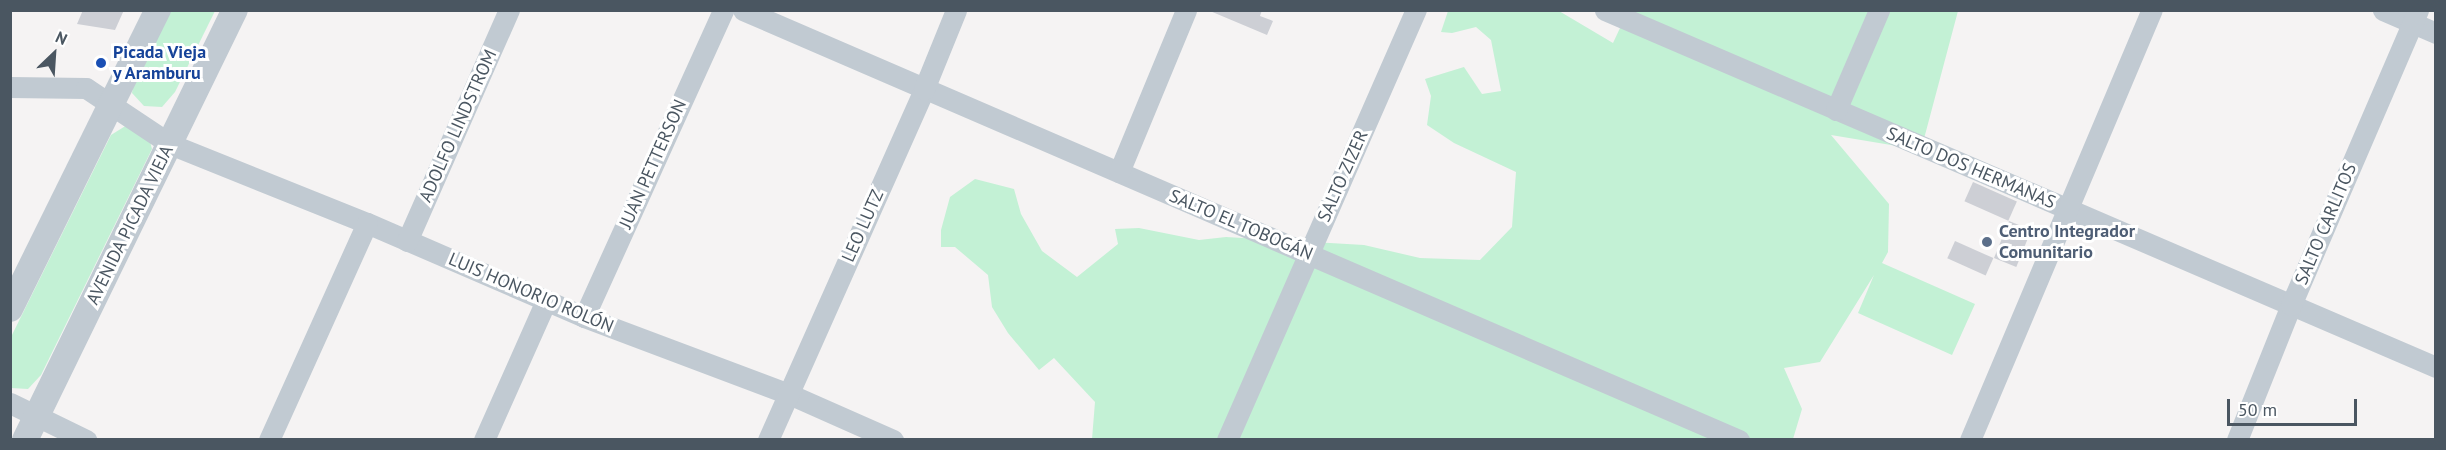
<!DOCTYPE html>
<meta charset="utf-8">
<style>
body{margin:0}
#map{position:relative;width:2446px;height:450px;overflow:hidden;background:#f5f3f3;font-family:"PT Sans",sans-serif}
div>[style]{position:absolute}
.green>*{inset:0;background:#c3f1d5}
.building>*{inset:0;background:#cdcfd5;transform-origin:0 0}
.minor>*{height:21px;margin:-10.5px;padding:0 10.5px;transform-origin:10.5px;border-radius:10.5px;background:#c1cad2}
.tertiary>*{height:26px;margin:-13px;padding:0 13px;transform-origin:13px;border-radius:13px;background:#c1cad2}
.dots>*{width:16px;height:16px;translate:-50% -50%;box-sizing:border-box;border:3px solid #fff;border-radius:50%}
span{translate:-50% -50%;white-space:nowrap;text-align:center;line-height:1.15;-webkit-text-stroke:6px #fff;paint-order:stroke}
.transit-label{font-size:18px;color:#164399;font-weight:700}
.left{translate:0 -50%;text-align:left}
.street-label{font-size:18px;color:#4a5661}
.service-label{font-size:18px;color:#4e5e75;font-weight:700}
.frame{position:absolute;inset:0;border:12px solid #4a5661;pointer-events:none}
.north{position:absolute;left:24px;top:24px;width:60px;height:60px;-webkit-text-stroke:4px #fff;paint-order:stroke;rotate:25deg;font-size:16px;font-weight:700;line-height:24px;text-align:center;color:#4a5661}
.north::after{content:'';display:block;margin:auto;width:21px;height:27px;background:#4a5661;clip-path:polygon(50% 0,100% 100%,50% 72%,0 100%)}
.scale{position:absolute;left:2227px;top:399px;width:130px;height:27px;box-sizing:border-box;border:3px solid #4a5661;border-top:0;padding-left:8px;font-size:18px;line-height:21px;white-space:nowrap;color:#4a5661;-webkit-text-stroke:4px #fff;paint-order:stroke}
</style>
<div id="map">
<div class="green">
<div style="clip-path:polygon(167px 11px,215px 11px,175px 92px,162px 107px,144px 106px,132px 93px,135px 75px)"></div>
<div style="clip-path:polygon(1448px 11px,1559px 11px,1613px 43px,1628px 11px,1958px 11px,1921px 150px,1831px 135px,1889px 204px,1888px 252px,1882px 263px,1975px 304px,1952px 355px,1858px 313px,1874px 275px,1820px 362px,1784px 368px,1802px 409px,1793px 439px,1092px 439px,1095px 402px,1054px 358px,1039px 370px,1008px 333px,992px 307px,988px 275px,955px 247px,941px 247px,941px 230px,950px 197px,975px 179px,1014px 189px,1021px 214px,1042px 251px,1077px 277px,1118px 244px,1115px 229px,1139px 228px,1199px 240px,1226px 237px,1364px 245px,1420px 258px,1480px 260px,1512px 227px,1516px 172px,1454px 143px,1427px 125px,1431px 96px,1425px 79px,1464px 67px,1482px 94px,1501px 91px,1491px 40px,1476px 27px,1452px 33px,1441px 32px)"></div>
<div style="clip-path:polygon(127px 125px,148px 134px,152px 149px,41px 375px,28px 389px,11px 388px,10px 339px,111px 135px)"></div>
</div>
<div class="building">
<div style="clip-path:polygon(83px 10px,124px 10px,115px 30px,77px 24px)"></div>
<div style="clip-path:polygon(1262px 10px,1260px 16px,1273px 21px,1267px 35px,1210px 11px)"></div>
<div style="left:1973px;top:182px;width:48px;height:21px;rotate:24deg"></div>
<div style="left:2009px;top:221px;width:24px;height:40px;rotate:22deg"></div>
<div style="left:1955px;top:241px;width:42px;height:19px;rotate:24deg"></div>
</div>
<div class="minor">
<div style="left:743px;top:10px;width:1085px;rotate:23.35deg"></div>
<div style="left:1605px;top:10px;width:904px;rotate:23.25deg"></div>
<div style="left:2383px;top:10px;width:58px;rotate:23.5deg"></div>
<div style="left:10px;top:87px;width:76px;rotate:0.8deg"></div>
<div style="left:86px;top:88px;width:101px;rotate:33.7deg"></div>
<div style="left:170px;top:144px;width:212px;rotate:21.9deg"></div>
<div style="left:367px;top:223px;width:236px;rotate:23.4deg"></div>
<div style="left:584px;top:317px;width:219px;rotate:20.6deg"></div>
<div style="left:789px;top:394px;width:114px;rotate:23.9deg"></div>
<div style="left:1836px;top:110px;width:109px;rotate:-66.7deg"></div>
<div style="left:1119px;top:172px;width:175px;rotate:-67.5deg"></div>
<div style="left:407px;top:241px;width:253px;rotate:-66.2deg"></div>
<div style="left:584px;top:317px;width:337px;rotate:-65.6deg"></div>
<div style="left:10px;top:403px;width:85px;rotate:26deg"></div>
<div style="left:269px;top:440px;width:238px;rotate:-65.7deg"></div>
<div style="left:484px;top:440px;width:152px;rotate:-66deg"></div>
<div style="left:768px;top:440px;width:384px;rotate:-66deg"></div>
<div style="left:924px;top:89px;width:85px;rotate:-67.9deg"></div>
<div style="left:1227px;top:440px;width:470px;rotate:-66.3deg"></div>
<div style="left:1970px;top:440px;width:467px;rotate:-67.1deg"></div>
<div style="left:2237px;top:440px;width:145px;rotate:-68.2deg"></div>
<div style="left:2291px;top:305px;width:321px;rotate:-66.7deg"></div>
</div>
<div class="tertiary">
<div style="left:10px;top:309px;width:334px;rotate:-63.7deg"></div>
<div style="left:25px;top:440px;width:479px;rotate:-64deg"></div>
</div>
<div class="dots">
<div style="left:101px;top:63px;background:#1a4fb4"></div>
<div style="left:1987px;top:242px;background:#5c6f8a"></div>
</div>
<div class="transit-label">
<span class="left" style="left:113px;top:63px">Picada Vieja<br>y Aramburu</span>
</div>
<div class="street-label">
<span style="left:458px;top:126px;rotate:-66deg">ADOLFO LINDSTROM</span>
<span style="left:653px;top:164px;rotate:-66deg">JUAN PETTERSON</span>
<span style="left:1971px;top:168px;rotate:23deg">SALTO DOS HERMANAS</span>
<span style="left:1343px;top:176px;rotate:-66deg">SALTO ZIZER</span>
<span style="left:2326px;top:224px;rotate:-67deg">SALTO CARLITOS</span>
<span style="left:130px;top:225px;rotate:-64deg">AVENIDA PICADA VIEJA</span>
<span style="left:1241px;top:225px;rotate:23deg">SALTO EL TOBOGÁN</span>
<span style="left:863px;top:226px;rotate:-66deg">LEO LUTZ</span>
<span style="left:531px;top:293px;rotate:23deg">LUIS HONORIO ROLÓN</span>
</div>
<div class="service-label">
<span class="left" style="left:1999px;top:242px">Centro Integrador<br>Comunitario</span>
</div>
<div class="frame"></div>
<div class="north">N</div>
<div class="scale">50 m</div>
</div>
